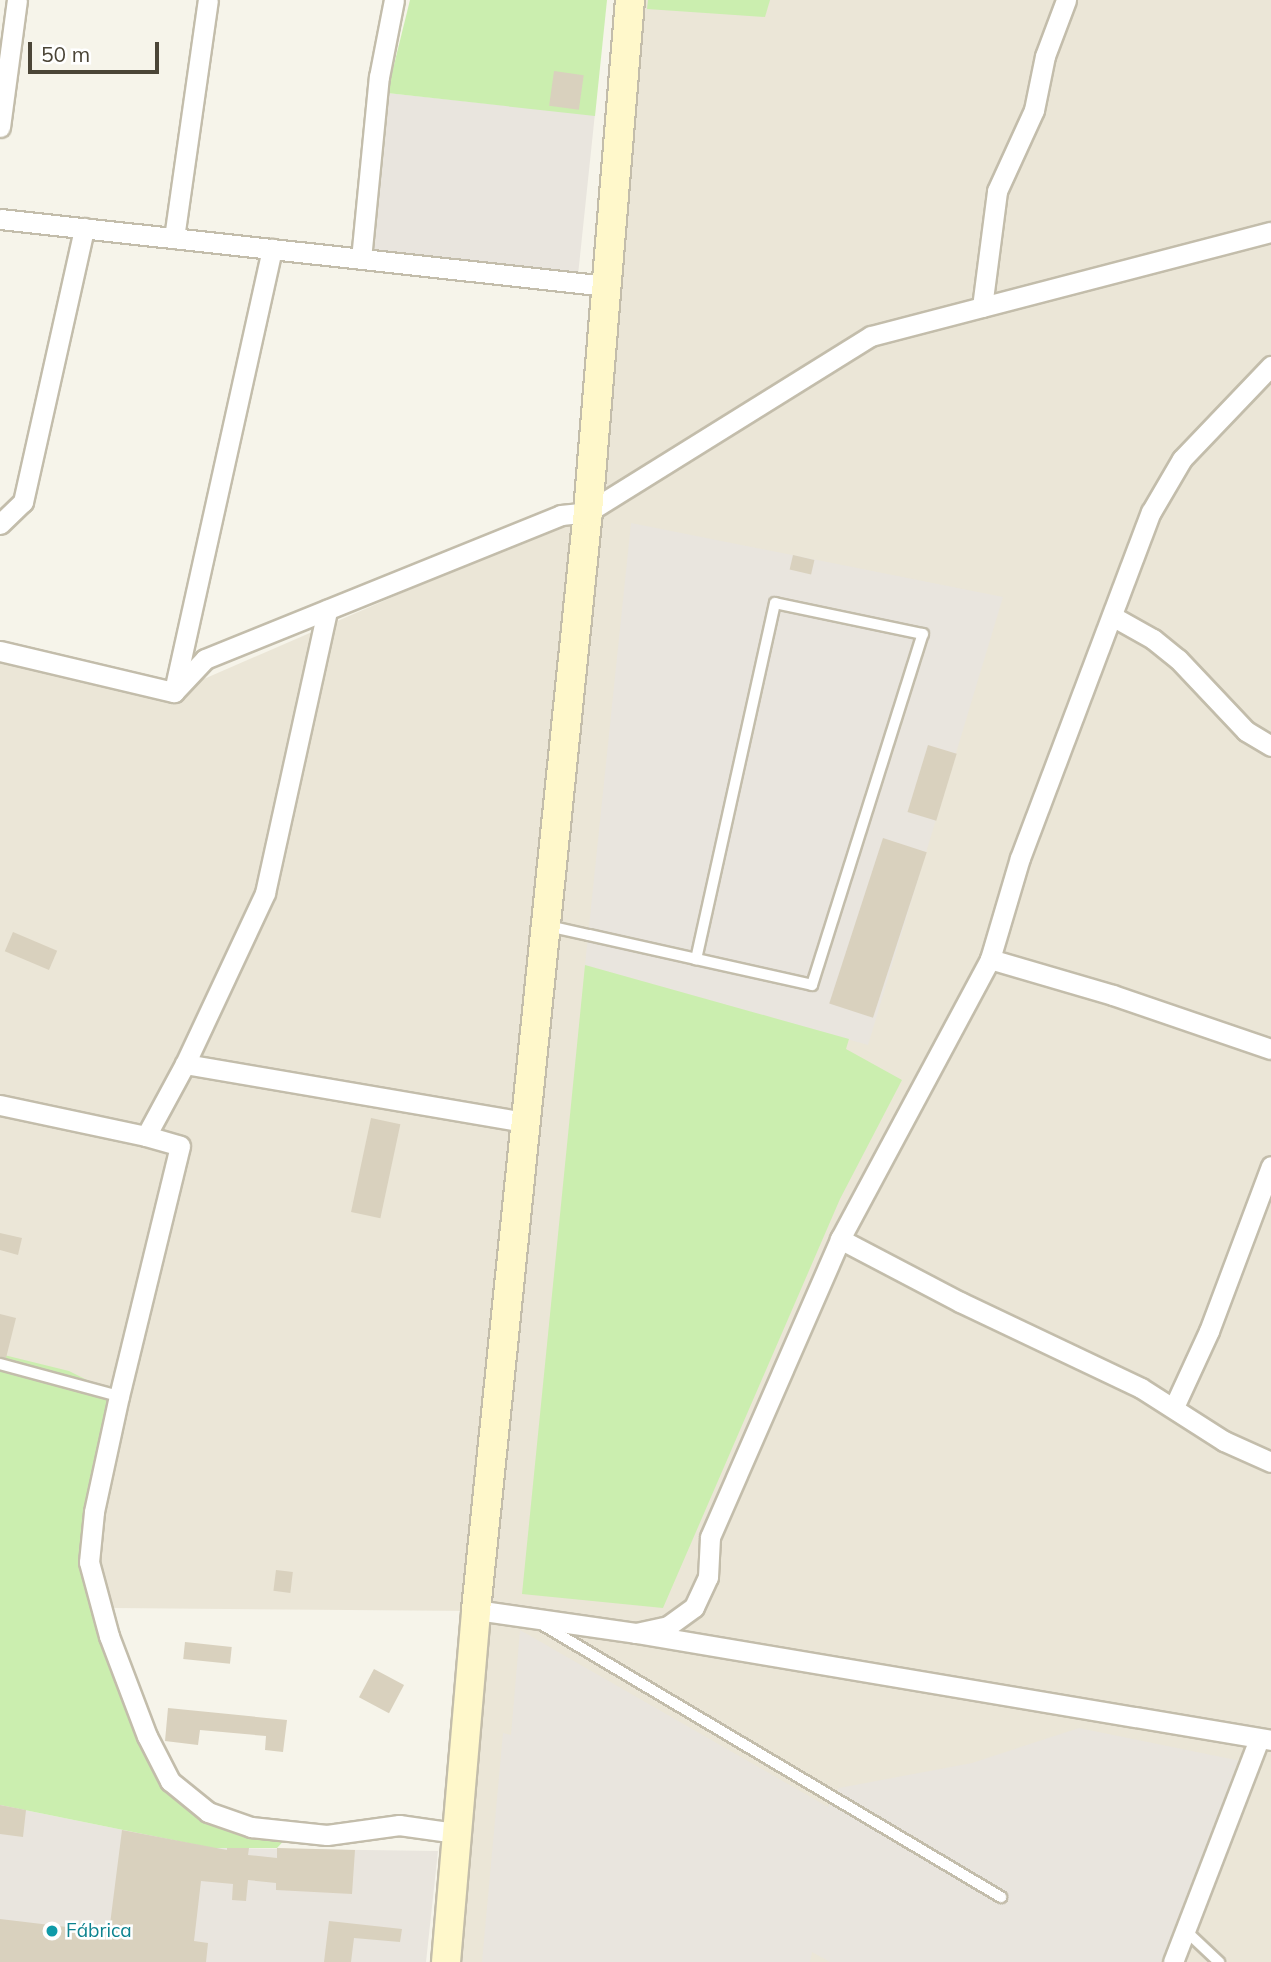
<!DOCTYPE html>
<meta charset="utf-8">
<style>
body{margin:0}
#map{position:relative;width:1271px;height:1962px;overflow:hidden;background:#f6f4ea;font-family:Mulish,sans-serif}
div>[style]{position:absolute}
.residential>*{inset:0;background:#ebe6d7}
.industrial>*{inset:0;background:#e9e5de;transform-origin:0 0}
.green>*{inset:0;background:#cbeeaf}
.building>*{inset:0;background:#d9d1be;transform-origin:0 0}
.roads{filter:drop-shadow(2px 0 #c3bdab) drop-shadow(-2px 0 #c3bdab) drop-shadow(0 2px #c3bdab) drop-shadow(0 -2px #c3bdab)}
.lane>*{height:10px;margin:-5px;padding:0 5px;transform-origin:5px;border-radius:5px;background:#fff}
.street>*{height:19px;margin:-9.5px;padding:0 9.5px;transform-origin:9.5px;border-radius:9.5px;background:#fff}
.secondary>*{height:28px;margin:-14px;padding:0 14px;transform-origin:14px;border-radius:14px;background:#fff8cb}
.dots>*{width:19px;height:19px;translate:-50% -50%;box-sizing:border-box;border:4px solid #fff;border-radius:50%}
span{translate:-50% -50%;white-space:nowrap;text-align:center;line-height:1.15;-webkit-text-stroke:5px #fff;paint-order:stroke}
.culture-label{font-size:19px;color:#0d838f}
.left{translate:0 -50%;text-align:left}
.scale{position:absolute;left:28px;top:42px;width:131px;height:32px;box-sizing:border-box;border:4px solid #4b4537;border-top:0;padding-left:9px;font-size:21px;line-height:24px;white-space:nowrap;color:#4b4537;-webkit-text-stroke:5px #fff;paint-order:stroke}
</style>
<div id="map">
<div class="residential">
<div style="clip-path:polygon(630px 0,1271px 0,1271px 1962px,446px 1962px,476px 1611px,0 1607px,0 651px,174px 692px,588px 512px)"></div>
</div>
<div class="industrial">
<div style="left:387px;top:93px;width:209px;height:158px;rotate:6deg"></div>
<div style="clip-path:polygon(631px 523px,1003px 597px,868px 1045px,585px 965px)"></div>
<div style="clip-path:polygon(520px 1630px,828px 1807px,839px 1788px,972px 1763px,1079px 1728px,1241px 1761px,1161px 1962px,830px 1962px,812px 1952px,810px 1962px,482px 1962px,503px 1733px,511px 1735px)"></div>
<div style="clip-path:polygon(0 1805px,212px 1848px,438px 1851px,426px 1962px,0 1962px)"></div>
</div>
<div class="green">
<div style="clip-path:polygon(410px 0,607px 0,595px 116px,387px 93px)"></div>
<div style="clip-path:polygon(648px 0,770px 0,765px 17px,647px 9px)"></div>
<div style="clip-path:polygon(585px 965px,849px 1039px,846px 1049px,902px 1080px,840px 1199px,663px 1608px,522px 1594px)"></div>
<div style="clip-path:polygon(0 1354px,69px 1371px,119px 1396px,89px 1562px,170px 1781px,208px 1812px,291px 1833px,277px 1848px,212px 1848px,0 1805px)"></div>
</div>
<div class="building">
<div style="left:554px;top:71px;width:30px;height:35px;rotate:8deg"></div>
<div style="left:793px;top:555px;width:22px;height:15px;rotate:13deg"></div>
<div style="left:928px;top:745px;width:30px;height:70px;rotate:17deg"></div>
<div style="left:883px;top:838px;width:46px;height:174px;rotate:18deg"></div>
<div style="left:13px;top:932px;width:48px;height:21px;rotate:23deg"></div>
<div style="left:371px;top:1118px;width:30px;height:96px;rotate:12deg"></div>
<div style="clip-path:polygon(0 1233px,22px 1238px,18px 1255px,0 1250px)"></div>
<div style="clip-path:polygon(0 1314px,16px 1318px,6px 1358px,0 1357px)"></div>
<div style="left:276px;top:1570px;width:17px;height:21px;rotate:7deg"></div>
<div style="left:185px;top:1642px;width:47px;height:17px;rotate:6deg"></div>
<div style="left:374px;top:1669px;width:34px;height:32px;rotate:28deg"></div>
<div style="clip-path:polygon(168px 1708px,287px 1720px,283px 1752px,265px 1750px,266px 1736px,200px 1730px,198px 1745px,165px 1741px)"></div>
<div style="clip-path:polygon(0 1805px,26px 1810px,23px 1837px,0 1834px)"></div>
<div style="clip-path:polygon(122px 1830px,227px 1850px,227px 1848px,249px 1848px,248px 1855px,277px 1858px,277px 1848px,355px 1850px,352px 1894px,276px 1890px,276px 1883px,248px 1880px,246px 1901px,232px 1900px,233px 1884px,201px 1881px,194px 1941px,208px 1943px,206px 1962px,0 1962px,0 1919px,109px 1932px)"></div>
<div style="clip-path:polygon(329px 1921px,402px 1929px,400px 1942px,354px 1938px,351px 1962px,324px 1962px)"></div>
</div>
<div class="roads">
<div class="lane">
<div style="left:548px;top:926px;width:42px;rotate:12.4deg"></div>
<div style="left:589px;top:935px;width:110px;rotate:12.6deg"></div>
<div style="left:696px;top:959px;width:119px;rotate:12.6deg"></div>
<div style="left:812px;top:985px;width:368px;rotate:-72.5deg"></div>
<div style="left:923px;top:634px;width:151px;rotate:-168.2deg"></div>
<div style="left:775px;top:603px;width:365px;rotate:102.5deg"></div>
<div style="left:0;top:1364px;width:123px;rotate:15.1deg"></div>
<div style="left:543px;top:1625px;width:533px;rotate:30.71deg"></div>
<div style="left:1185px;top:1930px;width:47px;rotate:43.3deg"></div>
</div>
<div class="street">
<div style="left:0;top:127px;width:128px;rotate:-82.4deg"></div>
<div style="left:0;top:219px;width:611px;rotate:6.3deg"></div>
<div style="left:174px;top:238px;width:240px;rotate:-81.9deg"></div>
<div style="left:361px;top:259px;width:183px;rotate:-84.4deg"></div>
<div style="left:379px;top:77px;width:78px;rotate:-79deg"></div>
<div style="left:982px;top:307px;width:117px;rotate:-82.6deg"></div>
<div style="left:997px;top:191px;width:89px;rotate:-65.4deg"></div>
<div style="left:1034px;top:110px;width:55px;rotate:-78.5deg"></div>
<div style="left:1045px;top:56px;width:60px;rotate:-69.4deg"></div>
<div style="left:0;top:524px;width:32px;rotate:-44deg"></div>
<div style="left:23px;top:502px;width:281px;rotate:-77.4deg"></div>
<div style="left:1112px;top:616px;width:47px;rotate:29.3deg"></div>
<div style="left:1153px;top:639px;width:32px;rotate:39deg"></div>
<div style="left:1178px;top:659px;width:99px;rotate:46.6deg"></div>
<div style="left:1246px;top:731px;width:29px;rotate:31deg"></div>
<div style="left:0;top:651px;width:179px;rotate:13.3deg"></div>
<div style="left:174px;top:692px;width:45px;rotate:-46.8deg"></div>
<div style="left:205px;top:659px;width:384px;rotate:-22deg"></div>
<div style="left:561px;top:515px;width:27px;rotate:-6deg"></div>
<div style="left:588px;top:512px;width:333px;rotate:-31.9deg"></div>
<div style="left:871px;top:336px;width:413px;rotate:-14.6deg"></div>
<div style="left:174px;top:691px;width:453px;rotate:-77.5deg"></div>
<div style="left:990px;top:959px;width:128px;rotate:16.3deg"></div>
<div style="left:1113px;top:995px;width:167px;rotate:18.9deg"></div>
<div style="left:185px;top:1064px;width:346px;rotate:9.7deg"></div>
<div style="left:0;top:1105px;width:149px;rotate:12deg"></div>
<div style="left:146px;top:1136px;width:82px;rotate:-61.6deg"></div>
<div style="left:185px;top:1064px;width:189px;rotate:-64.9deg"></div>
<div style="left:265px;top:893px;width:290px;rotate:-77.6deg"></div>
<div style="left:146px;top:1136px;width:35px;rotate:16deg"></div>
<div style="left:180px;top:1146px;width:257px;rotate:103.7deg"></div>
<div style="left:119px;top:1396px;width:119px;rotate:102.2deg"></div>
<div style="left:94px;top:1512px;width:50px;rotate:95.7deg"></div>
<div style="left:89px;top:1562px;width:77px;rotate:74.9deg"></div>
<div style="left:109px;top:1636px;width:107px;rotate:69.2deg"></div>
<div style="left:147px;top:1736px;width:51px;rotate:62.9deg"></div>
<div style="left:170px;top:1781px;width:49px;rotate:39.2deg"></div>
<div style="left:208px;top:1812px;width:46px;rotate:19.2deg"></div>
<div style="left:251px;top:1827px;width:76px;rotate:6deg"></div>
<div style="left:327px;top:1835px;width:73px;rotate:-7.9deg"></div>
<div style="left:399px;top:1825px;width:58px;rotate:8deg"></div>
<div style="left:840px;top:1239px;width:136px;rotate:27.7deg"></div>
<div style="left:960px;top:1302px;width:200px;rotate:25.4deg"></div>
<div style="left:1141px;top:1388px;width:98px;rotate:32.6deg"></div>
<div style="left:1224px;top:1441px;width:51px;rotate:24.1deg"></div>
<div style="left:1174px;top:1407px;width:84px;rotate:-65.3deg"></div>
<div style="left:1209px;top:1331px;width:176px;rotate:-69.4deg"></div>
<div style="left:476px;top:1610px;width:162px;rotate:8.2deg"></div>
<div style="left:636px;top:1633px;width:644px;rotate:9.56deg"></div>
<div style="left:636px;top:1633px;width:33px;rotate:-12deg"></div>
<div style="left:668px;top:1626px;width:32px;rotate:-36deg"></div>
<div style="left:694px;top:1607px;width:33px;rotate:-65deg"></div>
<div style="left:708px;top:1577px;width:40px;rotate:-87.1deg"></div>
<div style="left:710px;top:1537px;width:325px;rotate:-66.4deg"></div>
<div style="left:840px;top:1239px;width:318px;rotate:-61.8deg"></div>
<div style="left:990px;top:959px;width:105px;rotate:-73.5deg"></div>
<div style="left:1020px;top:858px;width:370px;rotate:-69.3deg"></div>
<div style="left:1151px;top:512px;width:61px;rotate:-59.7deg"></div>
<div style="left:1182px;top:459px;width:129px;rotate:-46.3deg"></div>
<div style="left:1173px;top:1962px;width:239px;rotate:-68.9deg"></div>
</div>
<div class="secondary">
<div style="left:446px;top:1962px;width:353px;rotate:-85.1deg"></div>
<div style="left:476px;top:1610px;width:1104px;rotate:-84.18deg"></div>
<div style="left:588px;top:512px;width:514px;rotate:-85.31deg"></div>
</div>
</div>
<div class="dots">
<div style="left:52px;top:1931px;background:#0f9aa8"></div>
</div>
<div class="culture-label">
<span class="left" style="left:66px;top:1931px">Fábrica</span>
</div>
<div class="scale">50 m</div>
</div>
